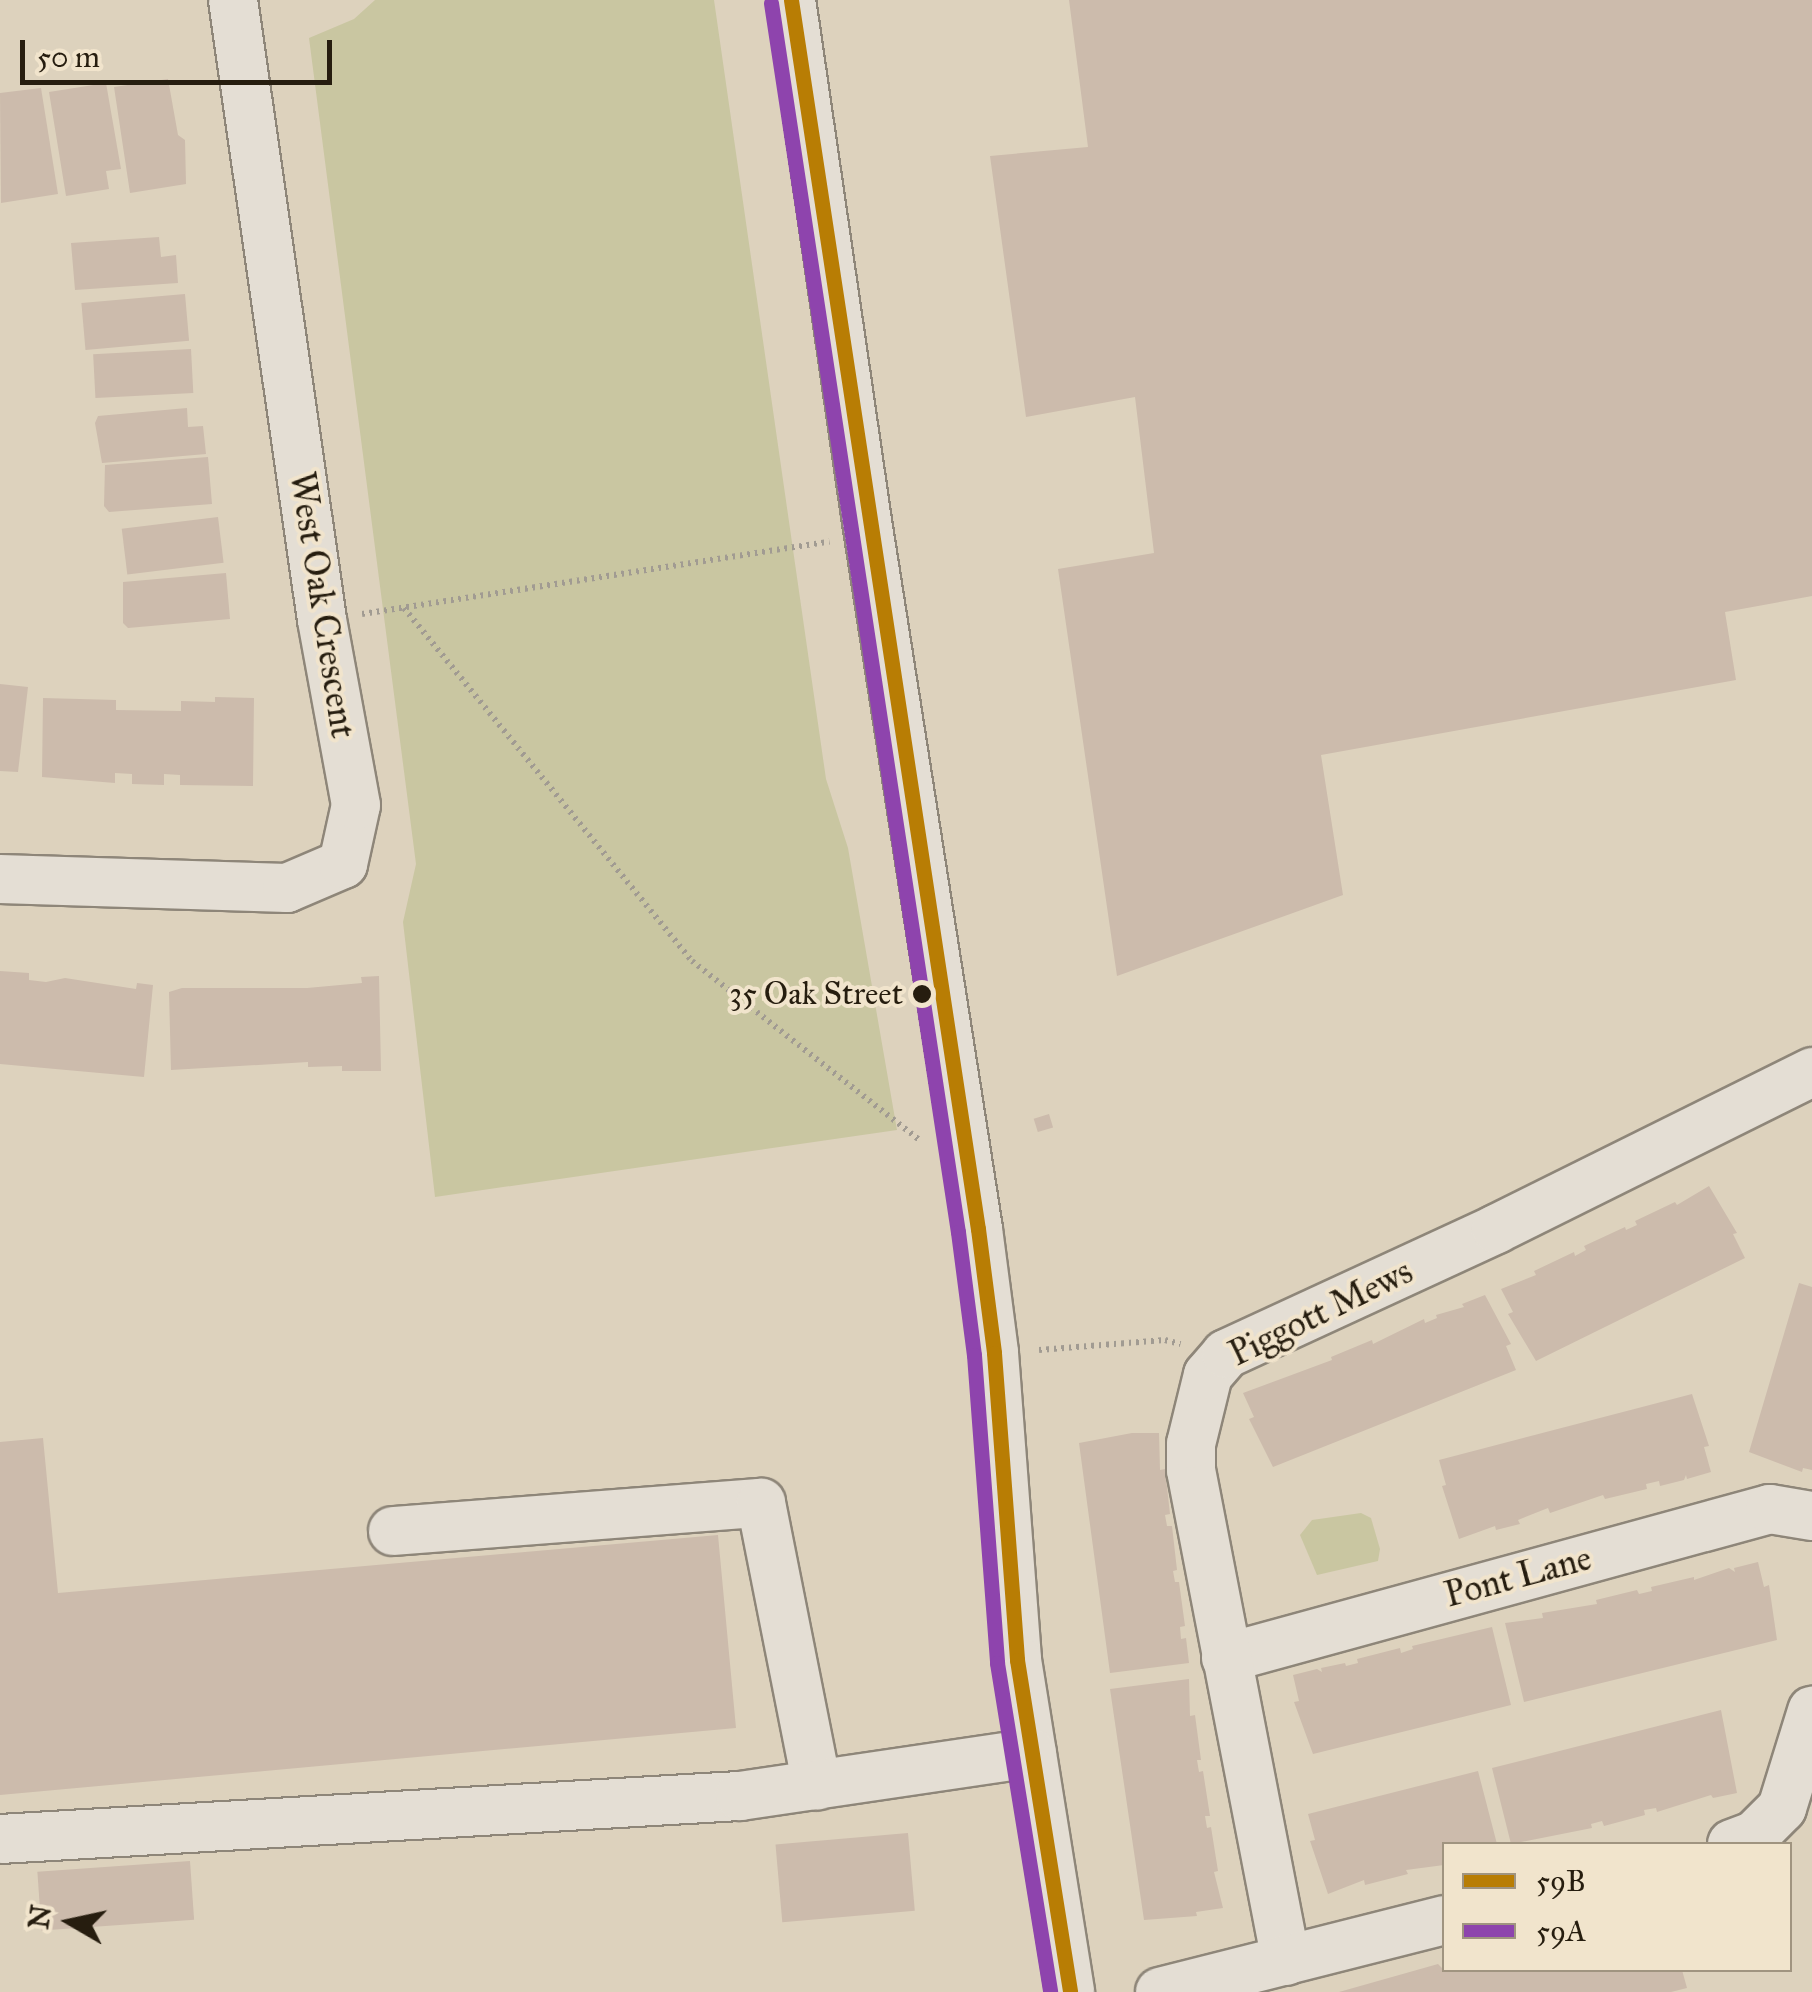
<!DOCTYPE html>
<style>
body{margin:0}
#map{position:relative;width:1812px;height:1992px;overflow:hidden;background:#ddd2bd;font-family:"IM FELL Great Primer",serif}
div>[style]{position:absolute}
.green>*{inset:0;background:#c9c6a1}
.building>*{inset:0;background:#ccbbac;transform-origin:0 0}
.path>*{height:6px;margin-top:-3px;transform-origin:0;background:repeating-linear-gradient(90deg,#a19b92 0 2.5px,transparent 0 7.5px)}
.roads{filter:drop-shadow(2px 0 #8e8679) drop-shadow(-2px 0 #8e8679) drop-shadow(0 2px #8e8679) drop-shadow(0 -2px #8e8679)}
.minor>*{height:48px;margin:-24px;padding:0 24px;transform-origin:24px;border-radius:24px;background:#e4ded4}
.bus-1>*{height:15px;margin:-7.5px;padding:0 7.5px;transform-origin:7.5px;border-radius:7.5px;background:#b87d04}
.bus-2>*{height:15px;margin:-7.5px;padding:0 7.5px;transform-origin:7.5px;border-radius:7.5px;background:#8e44ad}
.dots>*{width:28px;height:28px;translate:-50% -50%;box-sizing:border-box;border:5px solid #f1e4cc;border-radius:50%}
span{translate:-50% -50%;white-space:nowrap;text-align:center;line-height:1.15;-webkit-text-stroke:8px #f1e4cc;paint-order:stroke}
.bus-label{font-size:32px;color:#261d0f}
.right{translate:-100% -50%;text-align:right}
.street-label{font-size:35px;color:#261d0f}
.legend{position:absolute;left:1442px;top:1842px;width:350px;height:130px;box-sizing:border-box;background:#f1e4cc;border:2px solid #a09480;margin:0;padding:12px 18px;list-style:none;font-size:30px;color:#261d0f}
.legend li{display:flex;align-items:center;gap:20px;height:50px}
.legend b{width:50px;border:2px solid #a09480}
.north{position:absolute;left:20px;top:1872px;width:100px;height:100px;-webkit-text-stroke:8px #f1e4cc;paint-order:stroke;rotate:279deg;font-size:28px;font-weight:700;line-height:40px;text-align:center;color:#261d0f}
.north::after{content:'';display:block;margin:auto;width:35px;height:45px;background:#261d0f;clip-path:polygon(50% 0,100% 100%,50% 72%,0 100%)}
.scale{position:absolute;left:20px;top:40px;width:312px;height:45px;box-sizing:border-box;border:5px solid #261d0f;border-top:0;padding-left:12px;font-size:30px;line-height:35px;white-space:nowrap;color:#261d0f;-webkit-text-stroke:8px #f1e4cc;paint-order:stroke}
</style>
<div id="map">
<div class="green">
<div style="clip-path:polygon(375px 0,714px 0,826px 779px,848px 848px,897px 1130px,435px 1197px,403px 922px,416px 864px,309px 38px,354px 19px)"></div>
<div style="clip-path:polygon(1361px 1513px,1371px 1518px,1380px 1549px,1378px 1561px,1317px 1575px,1300px 1535px,1312px 1520px)"></div>
</div>
<div class="building">
<div style="clip-path:polygon(1069px 0,1812px 0,1812px 596px,1725px 612px,1736px 680px,1321px 755px,1343px 895px,1117px 976px,1058px 569px,1154px 553px,1135px 397px,1026px 417px,990px 156px,1088px 147px)"></div>
<div style="clip-path:polygon(168px 79px,178px 135px,185px 140px,186px 184px,130px 193px,114px 87px)"></div>
<div style="clip-path:polygon(106px 83px,121px 169px,106px 171px,109px 189px,66px 196px,49px 92px)"></div>
<div style="clip-path:polygon(41px 88px,58px 194px,1px 203px,0 93px)"></div>
<div style="clip-path:polygon(159px 237px,161px 257px,176px 255px,178px 283px,75px 290px,71px 243px)"></div>
<div style="left:185px;top:294px;width:47px;height:104px;rotate:85deg"></div>
<div style="left:191px;top:349px;width:44px;height:98px;rotate:87deg"></div>
<div style="clip-path:polygon(187px 408px,188px 427px,203px 426px,206px 454px,102px 463px,95px 423px,98px 416px)"></div>
<div style="clip-path:polygon(208px 457px,212px 504px,109px 512px,104px 506px,105px 465px)"></div>
<div style="left:218px;top:517px;width:46px;height:97px;rotate:83deg"></div>
<div style="clip-path:polygon(226px 573px,230px 619px,128px 628px,123px 623px,123px 582px)"></div>
<div style="clip-path:polygon(0 684px,28px 687px,18px 772px,0 771px)"></div>
<div style="clip-path:polygon(215px 697px,254px 698px,253px 786px,180px 785px,180px 775px,164px 774px,164px 785px,132px 784px,132px 774px,115px 773px,115px 783px,42px 777px,43px 698px,116px 700px,116px 710px,181px 711px,181px 701px,215px 702px)"></div>
<div style="clip-path:polygon(0 971px,29px 973px,29px 980px,46px 982px,65px 978px,136px 989px,137px 983px,153px 985px,144px 1077px,0 1064px)"></div>
<div style="clip-path:polygon(379px 976px,381px 1071px,342px 1071px,342px 1066px,308px 1067px,308px 1062px,171px 1070px,169px 992px,182px 988px,307px 988px,362px 983px,361px 977px)"></div>
<div style="left:1049px;top:1114px;width:14px;height:16px;rotate:73deg"></div>
<div style="clip-path:polygon(1709px 1186px,1737px 1233px,1733px 1234px,1745px 1258px,1536px 1361px,1508px 1314px,1513px 1312px,1501px 1289px,1536px 1275px,1534px 1271px,1574px 1252px,1575px 1256px,1586px 1250px,1584px 1246px,1625px 1227px,1626px 1230px,1637px 1225px,1635px 1221px,1675px 1202px,1677px 1205px)"></div>
<div style="clip-path:polygon(1799px 1283px,1812px 1287px,1812px 1470px,1803px 1468px,1802px 1472px,1749px 1452px)"></div>
<div style="clip-path:polygon(1485px 1295px,1511px 1344px,1506px 1346px,1516px 1370px,1273px 1467px,1249px 1419px,1254px 1417px,1243px 1393px,1332px 1360px,1331px 1357px,1372px 1340px,1373px 1344px,1424px 1319px,1425px 1323px,1437px 1318px,1436px 1315px,1464px 1307px,1462px 1304px)"></div>
<div style="clip-path:polygon(1692px 1394px,1709px 1446px,1704px 1447px,1711px 1472px,1687px 1479px,1686px 1475px,1684px 1480px,1660px 1486px,1659px 1481px,1646px 1484px,1647px 1489px,1605px 1499px,1603px 1495px,1550px 1513px,1548px 1508px,1518px 1520px,1520px 1524px,1496px 1530px,1495px 1526px,1459px 1539px,1442px 1486px,1446px 1485px,1439px 1460px)"></div>
<div style="clip-path:polygon(1132px 1433px,1159px 1433px,1160px 1470px,1165px 1469px,1170px 1514px,1165px 1515px,1167px 1526px,1172px 1526px,1177px 1570px,1173px 1571px,1175px 1582px,1179px 1582px,1185px 1626px,1180px 1627px,1181px 1639px,1186px 1638px,1189px 1663px,1110px 1673px,1079px 1443px)"></div>
<div style="clip-path:polygon(43px 1438px,58px 1593px,718px 1535px,736px 1728px,0 1795px,0 1442px)"></div>
<div style="clip-path:polygon(1758px 1562px,1764px 1587px,1769px 1585px,1777px 1640px,1524px 1702px,1505px 1623px,1543px 1618px,1542px 1613px,1597px 1604px,1596px 1600px,1637px 1590px,1639px 1594px,1652px 1591px,1651px 1587px,1694px 1577px,1694px 1580px,1729px 1568px,1735px 1572px,1734px 1568px)"></div>
<div style="clip-path:polygon(1492px 1627px,1511px 1705px,1313px 1754px,1294px 1702px,1299px 1701px,1293px 1675px,1317px 1669px,1322px 1672px,1321px 1668px,1345px 1663px,1346px 1666px,1358px 1663px,1357px 1659px,1400px 1648px,1401px 1653px,1413px 1649px,1412px 1646px)"></div>
<div style="clip-path:polygon(1189px 1679px,1190px 1716px,1195px 1715px,1201px 1760px,1197px 1760px,1199px 1772px,1203px 1771px,1210px 1816px,1205px 1816px,1207px 1828px,1211px 1827px,1218px 1871px,1214px 1872px,1223px 1908px,1196px 1912px,1197px 1916px,1144px 1920px,1110px 1689px)"></div>
<div style="clip-path:polygon(1721px 1710px,1737px 1793px,1713px 1798px,1711px 1795px,1657px 1812px,1656px 1808px,1644px 1810px,1645px 1815px,1604px 1826px,1602px 1821px,1591px 1824px,1592px 1828px,1511px 1844px,1492px 1768px)"></div>
<div style="clip-path:polygon(1478px 1771px,1497px 1844px,1444px 1844px,1444px 1865px,1406px 1870px,1408px 1874px,1365px 1885px,1364px 1880px,1328px 1894px,1310px 1841px,1315px 1840px,1308px 1814px)"></div>
<div style="left:908px;top:1833px;width:78px;height:133px;rotate:85deg"></div>
<div style="left:190px;top:1861px;width:59px;height:153px;rotate:86deg"></div>
<div style="clip-path:polygon(1438px 1964px,1444px 1970px,1682px 1970px,1687px 1988px,1671px 1992px,1339px 1992px)"></div>
</div>
<div class="path">
<div style="left:404px;top:608px;width:456px;rotate:50.8deg"></div>
<div style="left:692px;top:961px;width:288px;rotate:38.2deg"></div>
<div style="left:362px;top:614px;width:473px;rotate:-8.8deg"></div>
<div style="left:1039px;top:1350px;width:126px;rotate:-4.5deg"></div>
<div style="left:1165px;top:1340px;width:16px;rotate:15deg"></div>
</div>
<div class="roads">
<div class="minor">
<div style="left:791px;top:0;width:520px;rotate:81.71deg"></div>
<div style="left:866px;top:515px;width:723px;rotate:81.09deg"></div>
<div style="left:978px;top:1229px;width:125px;rotate:82.6deg"></div>
<div style="left:994px;top:1353px;width:308px;rotate:85.7deg"></div>
<div style="left:1017px;top:1660px;width:336px;rotate:80.9deg"></div>
<div style="left:0;top:879px;width:287px;rotate:1.8deg"></div>
<div style="left:287px;top:888px;width:61px;rotate:-23.2deg"></div>
<div style="left:343px;top:864px;width:60px;rotate:-77.6deg"></div>
<div style="left:356px;top:805px;width:188px;rotate:-100.4deg"></div>
<div style="left:322px;top:620px;width:626px;rotate:-98.17deg"></div>
<div style="left:393px;top:1531px;width:369px;rotate:-4.4deg"></div>
<div style="left:761px;top:1503px;width:288px;rotate:78.8deg"></div>
<div style="left:1226px;top:1658px;width:564px;rotate:-15.32deg"></div>
<div style="left:1770px;top:1509px;width:43px;rotate:9.5deg"></div>
<div style="left:0;top:1839px;width:741px;rotate:-3.33deg"></div>
<div style="left:740px;top:1796px;width:295px;rotate:-8.4deg"></div>
<div style="left:1732px;top:1844px;width:25px;rotate:-21deg"></div>
<div style="left:1755px;top:1835px;width:38px;rotate:-45deg"></div>
<div style="left:1782px;top:1808px;width:102px;rotate:-72.8deg"></div>
<div style="left:1286px;top:1961px;width:500px;rotate:-100.95deg"></div>
<div style="left:1191px;top:1470px;width:26px;rotate:-90deg"></div>
<div style="left:1191px;top:1444px;width:71px;rotate:-76.2deg"></div>
<div style="left:1208px;top:1375px;width:28px;rotate:-49deg"></div>
<div style="left:1226px;top:1354px;width:298px;rotate:-24.8deg"></div>
<div style="left:1496px;top:1229px;width:353px;rotate:-26.4deg"></div>
<div style="left:1160px;top:1992px;width:293px;rotate:-14.2deg"></div>
</div>
</div>
<div class="bus-1">
<div style="left:791px;top:0;width:1243px;rotate:81.35deg"></div>
<div style="left:978px;top:1229px;width:125px;rotate:82.6deg"></div>
<div style="left:994px;top:1353px;width:308px;rotate:85.7deg"></div>
<div style="left:1017px;top:1660px;width:336px;rotate:80.9deg"></div>
</div>
<div class="bus-2">
<div style="left:771px;top:3px;width:1243px;rotate:81.35deg"></div>
<div style="left:958px;top:1232px;width:124px;rotate:82.6deg"></div>
<div style="left:974px;top:1355px;width:309px;rotate:85.7deg"></div>
<div style="left:997px;top:1663px;width:333px;rotate:80.8deg"></div>
</div>
<div class="dots">
<div style="left:922px;top:994px;background:#261d0f"></div>
</div>
<div class="bus-label">
<span class="right" style="left:903px;top:994px">35 Oak Street</span>
</div>
<div class="street-label">
<span style="left:322px;top:605px;rotate:81deg">West Oak Crescent</span>
<span style="left:1321px;top:1313px;rotate:-26deg">Piggott Mews</span>
<span style="left:1518px;top:1577px;rotate:-15deg">Pont Lane</span>
</div>
<ul class="legend">
<li><b style="height:12px;background:#b87d04"></b>59B</li>
<li><b style="height:12px;background:#8e44ad"></b>59A</li>
</ul>
<div class="north">N</div>
<div class="scale">50 m</div>
</div>
